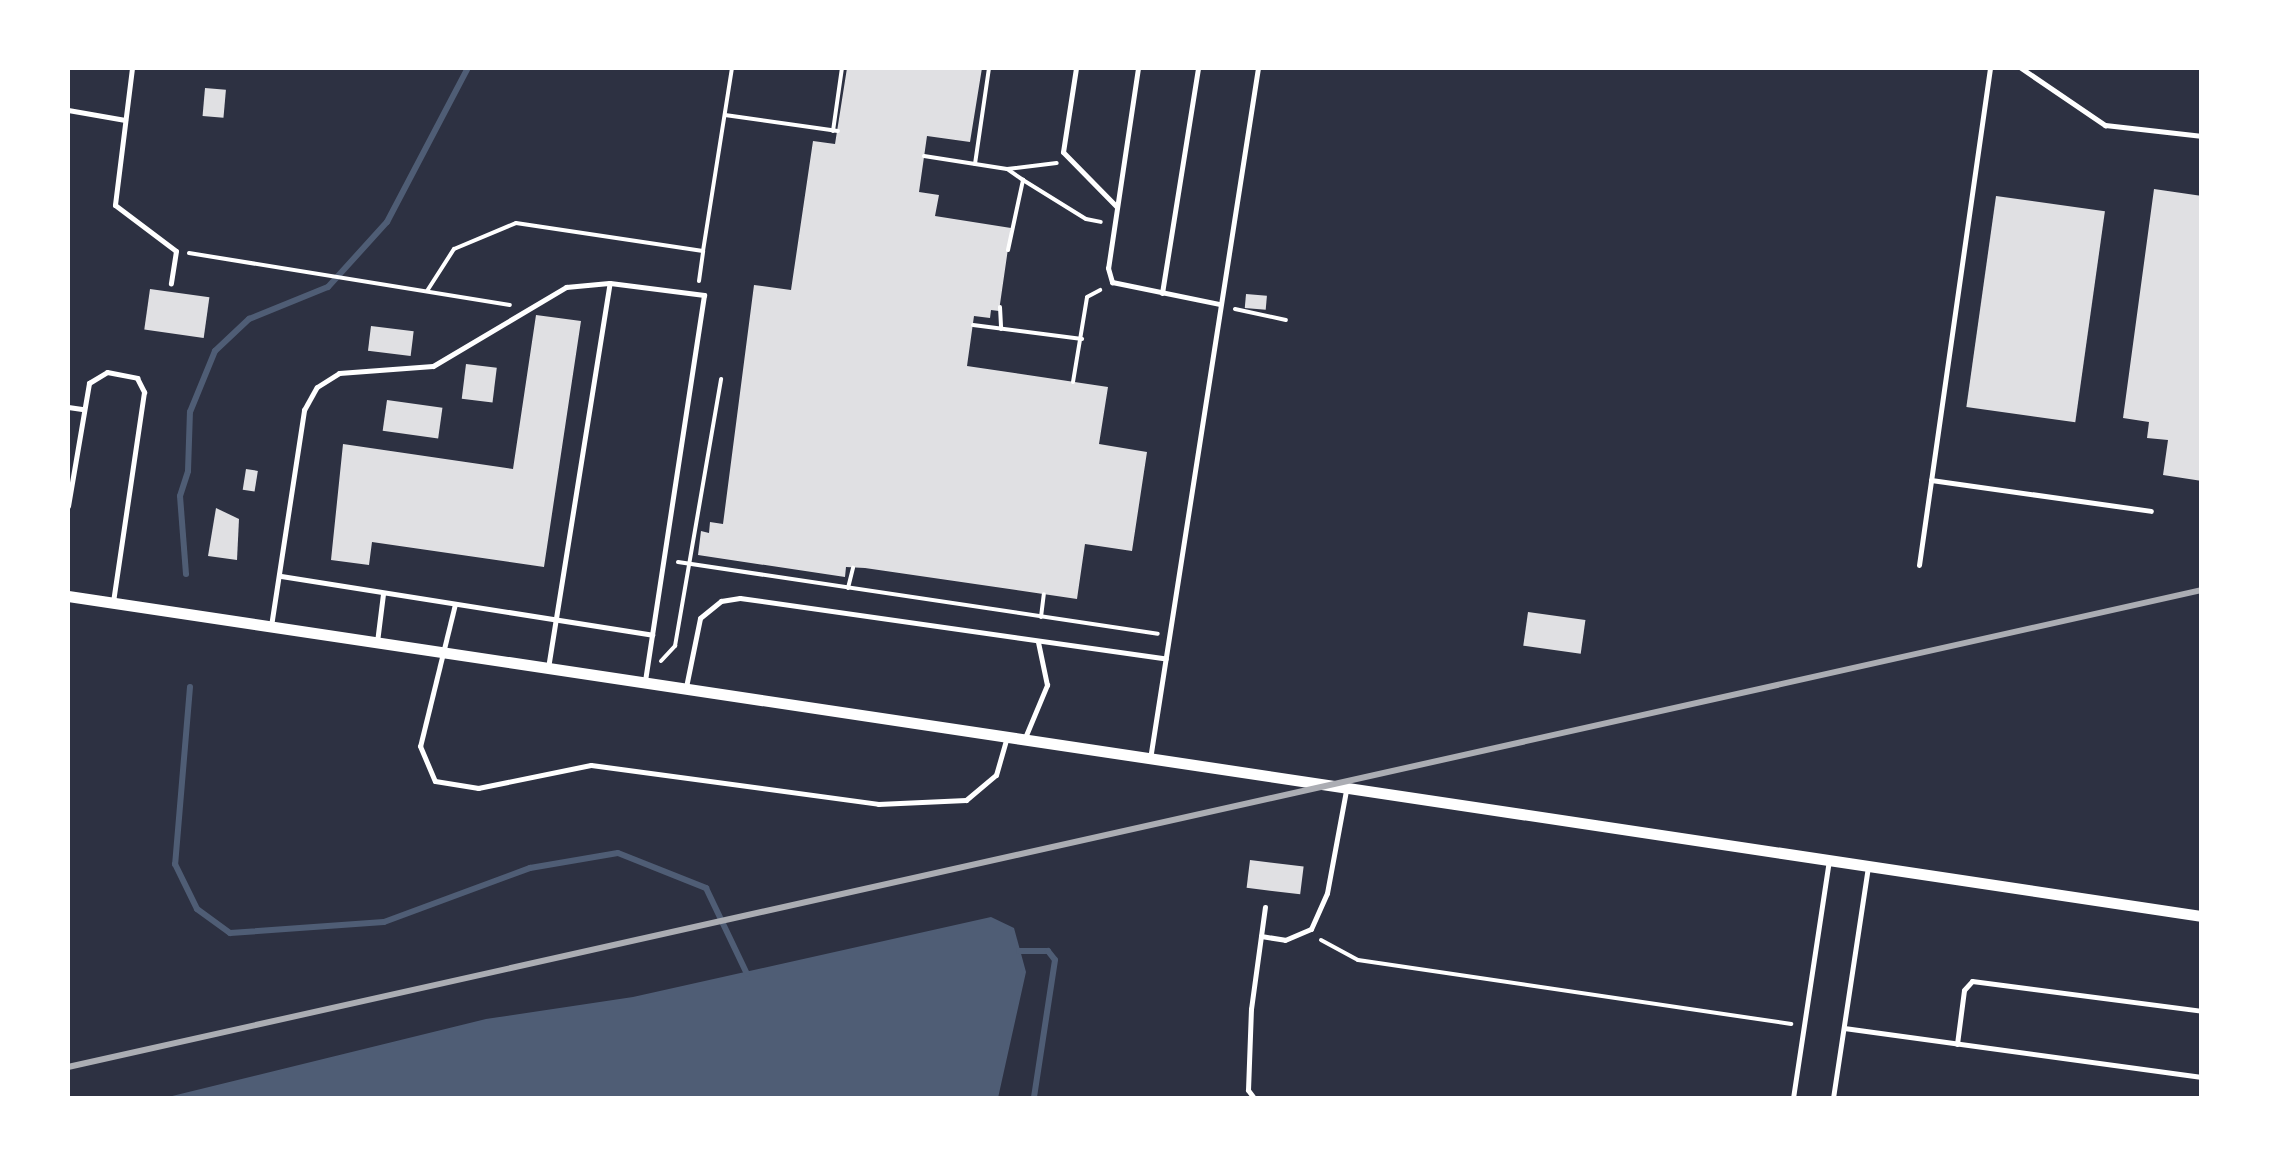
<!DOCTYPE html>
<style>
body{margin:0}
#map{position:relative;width:2269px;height:1166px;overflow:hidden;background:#2d3142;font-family:"Varela Round",sans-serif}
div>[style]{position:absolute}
.water>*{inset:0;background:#4f5d75}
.stream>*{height:6px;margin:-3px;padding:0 3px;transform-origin:3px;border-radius:3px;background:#4f5d75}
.building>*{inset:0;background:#e0e0e3;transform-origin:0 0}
.path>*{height:4px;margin:-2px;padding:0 2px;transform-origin:2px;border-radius:2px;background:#fff}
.service>*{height:5px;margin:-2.5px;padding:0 2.5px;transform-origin:2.5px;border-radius:2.5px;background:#fff}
.tertiary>*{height:11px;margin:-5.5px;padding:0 5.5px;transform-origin:5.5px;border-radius:5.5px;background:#fff}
.rail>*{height:6px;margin:-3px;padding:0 3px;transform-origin:3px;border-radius:3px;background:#abadb3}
span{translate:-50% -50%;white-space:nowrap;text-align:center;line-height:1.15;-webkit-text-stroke:8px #fff;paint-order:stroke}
.frame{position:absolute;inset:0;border:70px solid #fff;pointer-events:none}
</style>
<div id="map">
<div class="water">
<div style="clip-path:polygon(991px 917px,1014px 928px,1026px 972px,998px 1098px,164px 1098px,486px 1019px,633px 997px)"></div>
</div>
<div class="stream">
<div style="left:186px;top:574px;width:78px;rotate:-94.4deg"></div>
<div style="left:180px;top:496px;width:26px;rotate:-72deg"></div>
<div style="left:188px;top:471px;width:59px;rotate:-88.1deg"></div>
<div style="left:190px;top:412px;width:66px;rotate:-67.7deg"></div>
<div style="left:215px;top:351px;width:47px;rotate:-43.3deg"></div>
<div style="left:249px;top:319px;width:85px;rotate:-22.1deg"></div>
<div style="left:328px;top:287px;width:88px;rotate:-47.8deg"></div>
<div style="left:387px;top:222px;width:174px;rotate:-62.3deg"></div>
<div style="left:190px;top:687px;width:178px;rotate:94.8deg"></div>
<div style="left:175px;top:864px;width:50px;rotate:63.9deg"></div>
<div style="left:197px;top:909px;width:41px;rotate:36deg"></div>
<div style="left:230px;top:933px;width:154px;rotate:-4.1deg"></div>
<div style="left:384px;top:922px;width:156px;rotate:-20.3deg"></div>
<div style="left:530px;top:868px;width:89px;rotate:-9.7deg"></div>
<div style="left:618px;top:853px;width:95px;rotate:21.7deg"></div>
<div style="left:706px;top:888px;width:95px;rotate:64.5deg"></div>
<div style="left:1019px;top:951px;width:29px"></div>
<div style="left:1048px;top:951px;width:11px;rotate:52deg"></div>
<div style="left:1055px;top:960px;width:140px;rotate:98.7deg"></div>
</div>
<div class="building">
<div style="clip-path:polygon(847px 68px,982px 68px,970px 142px,927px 136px,919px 192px,939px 195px,935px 216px,1011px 228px,999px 311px,991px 310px,990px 318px,974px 316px,967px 366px,1108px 387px,1099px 444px,1147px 452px,1132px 551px,1085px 544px,1077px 599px,865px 568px,846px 567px,845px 577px,698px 555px,701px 531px,709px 533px,710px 522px,723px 524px,754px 285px,791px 290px,813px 141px,835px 144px)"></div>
<div style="left:205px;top:88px;width:21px;height:28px;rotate:5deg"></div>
<div style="clip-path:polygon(2154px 189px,2202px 196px,2202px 481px,2163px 475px,2168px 440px,2147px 438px,2149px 422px,2123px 418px)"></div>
<div style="left:1996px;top:196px;width:110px;height:213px;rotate:8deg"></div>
<div style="left:150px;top:289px;width:60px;height:41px;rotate:8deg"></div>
<div style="left:1246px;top:294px;width:21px;height:14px;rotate:5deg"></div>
<div style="clip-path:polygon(536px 315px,581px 321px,544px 567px,372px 542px,369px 565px,331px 560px,343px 444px,513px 469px)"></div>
<div style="left:371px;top:326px;width:43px;height:25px;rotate:7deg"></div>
<div style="left:466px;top:364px;width:31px;height:35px;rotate:7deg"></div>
<div style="left:387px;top:400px;width:56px;height:31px;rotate:8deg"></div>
<div style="left:246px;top:469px;width:12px;height:21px;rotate:9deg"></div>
<div style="clip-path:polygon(216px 508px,239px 519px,237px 560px,208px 556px)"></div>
<div style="left:1528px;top:612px;width:58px;height:34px;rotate:8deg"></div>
<div style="left:1250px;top:860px;width:54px;height:28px;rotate:7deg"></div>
</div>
<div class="path">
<div style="left:725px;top:115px;width:114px;rotate:8.1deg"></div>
<div style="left:833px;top:131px;width:64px;rotate:-81.9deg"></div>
<div style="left:924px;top:156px;width:84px;rotate:8.9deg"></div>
<div style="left:975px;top:164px;width:97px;rotate:-81.7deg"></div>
<div style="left:1023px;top:180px;width:19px;rotate:-145deg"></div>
<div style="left:1007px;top:169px;width:50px;rotate:-6.8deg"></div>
<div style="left:1008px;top:250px;width:72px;rotate:-77.9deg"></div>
<div style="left:1023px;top:180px;width:74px;rotate:31.8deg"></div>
<div style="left:1086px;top:219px;width:15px;rotate:11deg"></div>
<div style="left:189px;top:253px;width:325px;rotate:9.2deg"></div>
<div style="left:699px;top:281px;width:30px;rotate:-82deg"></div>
<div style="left:427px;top:291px;width:50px;rotate:-57.3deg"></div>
<div style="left:454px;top:249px;width:67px;rotate:-22.8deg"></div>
<div style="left:516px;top:223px;width:189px;rotate:8.5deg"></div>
<div style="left:703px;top:251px;width:185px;rotate:-81deg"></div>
<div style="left:1000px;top:307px;width:22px;rotate:87deg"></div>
<div style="left:1235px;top:309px;width:52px;rotate:12.2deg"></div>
<div style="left:973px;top:325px;width:110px;rotate:7.3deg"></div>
<div style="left:1073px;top:382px;width:86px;rotate:-80.6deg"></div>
<div style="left:1087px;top:297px;width:15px;rotate:-28deg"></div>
<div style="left:678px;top:562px;width:485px;rotate:8.5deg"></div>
<div style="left:848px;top:588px;width:21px;rotate:-76deg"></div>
<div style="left:1041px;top:617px;width:23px;rotate:-83deg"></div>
<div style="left:661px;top:661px;width:21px;rotate:-47deg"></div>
<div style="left:675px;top:646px;width:271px;rotate:-80.2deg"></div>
<div style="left:1321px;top:940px;width:42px;rotate:28.4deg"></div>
<div style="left:1358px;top:960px;width:438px;rotate:8.4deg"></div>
</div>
<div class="service">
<div style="left:132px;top:68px;width:138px;rotate:97.1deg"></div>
<div style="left:115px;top:205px;width:76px;rotate:37deg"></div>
<div style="left:176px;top:251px;width:33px;rotate:99deg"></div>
<div style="left:1076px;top:68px;width:85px;rotate:98.8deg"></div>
<div style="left:1063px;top:152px;width:76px;rotate:45.5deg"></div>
<div style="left:1138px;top:68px;width:202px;rotate:98.5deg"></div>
<div style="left:1108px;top:268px;width:15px;rotate:74deg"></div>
<div style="left:1112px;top:282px;width:109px;rotate:11.6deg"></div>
<div style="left:2021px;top:68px;width:102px;rotate:34.2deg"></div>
<div style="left:2105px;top:125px;width:98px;rotate:6.5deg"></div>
<div style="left:68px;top:110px;width:58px;rotate:10deg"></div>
<div style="left:1162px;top:293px;width:228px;rotate:-80.9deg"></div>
<div style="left:68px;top:407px;width:14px;rotate:8deg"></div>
<div style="left:1931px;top:480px;width:222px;rotate:8deg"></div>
<div style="left:68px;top:506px;width:125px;rotate:-80.3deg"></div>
<div style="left:89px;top:383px;width:21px;rotate:-31deg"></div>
<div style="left:107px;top:372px;width:31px;rotate:11deg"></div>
<div style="left:137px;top:378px;width:16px;rotate:63deg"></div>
<div style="left:144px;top:392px;width:211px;rotate:98.4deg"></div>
<div style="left:1919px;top:565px;width:502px;rotate:-81.87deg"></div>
<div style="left:281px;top:576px;width:376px;rotate:9deg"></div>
<div style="left:455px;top:604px;width:146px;rotate:103.8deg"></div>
<div style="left:420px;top:746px;width:38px;rotate:67deg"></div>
<div style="left:435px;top:781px;width:44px;rotate:9.2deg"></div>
<div style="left:478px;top:788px;width:115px;rotate:-11.5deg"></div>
<div style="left:591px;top:765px;width:290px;rotate:7.7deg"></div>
<div style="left:878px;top:804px;width:88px;rotate:-2.6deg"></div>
<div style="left:966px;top:800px;width:39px;rotate:-40deg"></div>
<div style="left:996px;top:775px;width:36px;rotate:-74deg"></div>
<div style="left:271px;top:626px;width:219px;rotate:-81.3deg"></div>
<div style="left:304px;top:410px;width:26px;rotate:-61deg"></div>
<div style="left:317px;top:387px;width:26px;rotate:-32deg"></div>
<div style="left:339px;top:373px;width:94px;rotate:-4.3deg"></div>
<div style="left:433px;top:366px;width:155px;rotate:-30.7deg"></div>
<div style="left:566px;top:287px;width:43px;rotate:-5.3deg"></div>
<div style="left:377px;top:642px;width:48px;rotate:-82.9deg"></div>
<div style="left:548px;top:668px;width:390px;rotate:-80.9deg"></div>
<div style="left:610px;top:283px;width:95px;rotate:7.3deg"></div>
<div style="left:704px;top:295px;width:389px;rotate:98.7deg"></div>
<div style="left:686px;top:687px;width:70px;rotate:-78.5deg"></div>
<div style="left:700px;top:618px;width:27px;rotate:-39deg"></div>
<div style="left:721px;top:601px;width:19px;rotate:-9deg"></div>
<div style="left:740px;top:598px;width:430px;rotate:8.1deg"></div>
<div style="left:1024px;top:740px;width:60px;rotate:-67.3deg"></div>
<div style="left:1047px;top:685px;width:44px;rotate:-101.8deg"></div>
<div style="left:1150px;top:759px;width:699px;rotate:-81.12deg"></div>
<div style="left:1261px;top:936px;width:24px;rotate:9deg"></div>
<div style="left:1285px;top:940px;width:28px;rotate:-23deg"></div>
<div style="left:1311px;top:929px;width:39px;rotate:-66deg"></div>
<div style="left:1327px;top:893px;width:105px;rotate:-79.5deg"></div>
<div style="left:1844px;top:1028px;width:361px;rotate:7.8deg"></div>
<div style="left:1957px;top:1044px;width:54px;rotate:-82.6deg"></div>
<div style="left:1964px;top:990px;width:12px;rotate:-48deg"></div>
<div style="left:1972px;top:981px;width:232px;rotate:7.4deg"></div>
<div style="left:1254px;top:1098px;width:10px;rotate:-127deg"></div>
<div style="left:1248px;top:1090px;width:81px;rotate:-87.9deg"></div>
<div style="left:1251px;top:1009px;width:103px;rotate:-82.2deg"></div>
<div style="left:1793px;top:1098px;width:240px;rotate:-81.4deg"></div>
<div style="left:1833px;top:1098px;width:234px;rotate:-81.4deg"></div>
</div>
<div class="tertiary">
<div style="left:68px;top:596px;width:2158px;rotate:8.53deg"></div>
</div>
<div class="rail">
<div style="left:68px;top:1067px;width:2187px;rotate:-12.6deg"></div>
</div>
<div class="frame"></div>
</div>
